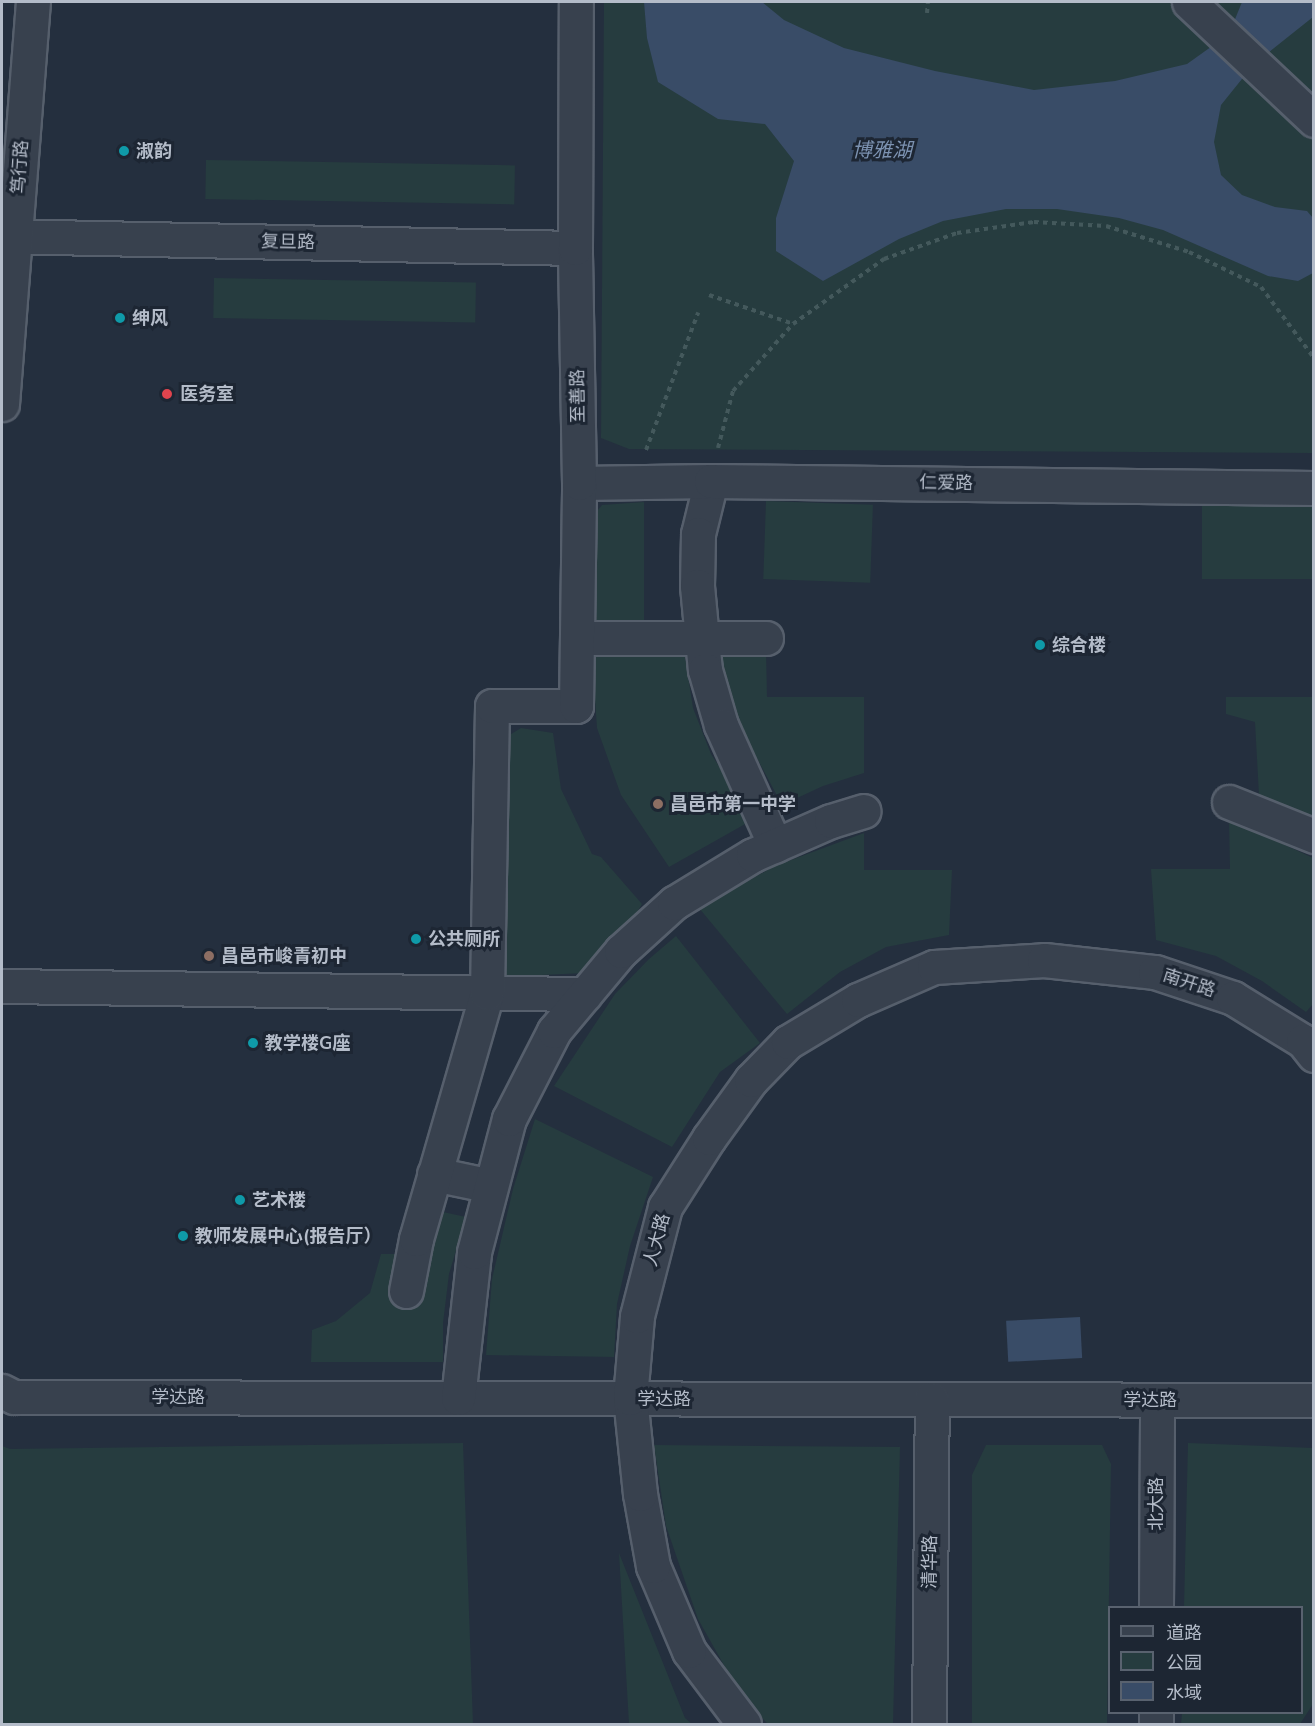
<!DOCTYPE html>
<meta charset="utf-8">
<style>
body{margin:0}
#map{position:relative;width:1315px;height:1726px;overflow:hidden;background:#242f3e;font-family:"Nunito Sans","Noto Sans SC",sans-serif}
div>[style]{position:absolute}
.green>*{inset:0;background:#263c3f;transform-origin:0 0}
.water>*{inset:0;background:#394c67;transform-origin:0 0}
.path>*{height:4px;margin-top:-2px;transform-origin:0;background:repeating-linear-gradient(90deg,#44595c 0 4.5px,transparent 0 9px)}
.roads{filter:drop-shadow(2px 0 #565f6c) drop-shadow(-2px 0 #565f6c) drop-shadow(0 2px #565f6c) drop-shadow(0 -2px #565f6c)}
.minor>*{height:33px;margin:-16.5px;padding:0 16.5px;transform-origin:16.5px;border-radius:16.5px;background:#38414e}
.dots>*{width:16px;height:16px;translate:-50% -50%;box-sizing:border-box;border:3px solid #1d2633;border-radius:50%}
span{translate:-50% -50%;white-space:nowrap;text-align:center;line-height:1.15;-webkit-text-stroke:6px #1d2633;paint-order:stroke}
.poi-label{font-size:18px;color:#b4bcc9;font-weight:700}
.left{translate:0 -50%;text-align:left}
.street-label{font-size:18px;color:#b4bcc9}
.water-label{font-size:20px;color:#7c92b1;font-style:italic}
.frame{position:absolute;inset:0;border:3px solid #b4bcc9;pointer-events:none}
.legend{position:absolute;left:1108px;top:1606px;width:195px;height:108px;box-sizing:border-box;background:#1d2633;border:2px solid #59626f;margin:0;padding:8px 10px;list-style:none;font-size:18px;color:#b4bcc9}
.legend li{display:flex;align-items:center;gap:12px;height:30px}
.legend b{width:30px;border:2px solid #59626f}
</style>
<div id="map">
<div class="green">
<div style="clip-path:polygon(604px 2px,1313px 2px,1313px 453px,629px 449px,601px 438px)"></div>
<div style="left:206px;top:160px;width:309px;height:39px;rotate:1deg"></div>
<div style="left:214px;top:278px;width:262px;height:40px;rotate:1deg"></div>
<div style="left:766px;top:501px;width:107px;height:78px;rotate:2deg"></div>
<div style="clip-path:polygon(644px 502px,644px 620px,589px 620px,587px 523px,602px 505px)"></div>
<div style="left:1202px;top:504px;width:111px;height:75px"></div>
<div style="clip-path:polygon(766px 651px,767px 697px,864px 697px,864px 773px,823px 786px,782px 805px,743px 732px,717px 654px)"></div>
<div style="clip-path:polygon(592px 656px,685px 656px,693px 708px,711px 754px,754px 819px,669px 867px,621px 795px,597px 728px)"></div>
<div style="clip-path:polygon(1226px 697px,1313px 697px,1313px 819px,1259px 795px,1255px 722px,1226px 714px)"></div>
<div style="clip-path:polygon(521px 728px,553px 733px,561px 789px,592px 854px,601px 857px,642px 904px,627px 929px,585px 973px,497px 977px,498px 742px)"></div>
<div style="clip-path:polygon(1229px 819px,1313px 858px,1314px 1003px,1306px 1012px,1262px 981px,1216px 956px,1156px 940px,1151px 869px,1230px 869px)"></div>
<div style="clip-path:polygon(864px 833px,864px 870px,952px 870px,949px 935px,886px 947px,840px 972px,787px 1014px,699px 908px,775px 866px)"></div>
<div style="clip-path:polygon(676px 936px,760px 1043px,720px 1072px,672px 1147px,554px 1086px,615px 994px,649px 959px)"></div>
<div style="clip-path:polygon(535px 1119px,653px 1177px,630px 1246px,617px 1304px,614px 1357px,486px 1355px,492px 1279px,513px 1189px)"></div>
<div style="clip-path:polygon(434px 1210px,466px 1217px,449px 1274px,443px 1323px,443px 1362px,311px 1362px,312px 1330px,336px 1321px,370px 1293px,381px 1254px,396px 1254px,391px 1303px,413px 1305px)"></div>
<div style="clip-path:polygon(463px 1443px,473px 1724px,2px 1724px,2px 1446px,10px 1449px)"></div>
<div style="clip-path:polygon(1188px 1443px,1313px 1448px,1313px 1704px,1300px 1724px,1181px 1724px,1182px 1713px,1302px 1712px,1302px 1608px,1184px 1607px)"></div>
<div style="clip-path:polygon(654px 1445px,900px 1447px,893px 1724px,768px 1724px,743px 1699px,698px 1619px,666px 1526px)"></div>
<div style="clip-path:polygon(986px 1445px,1102px 1445px,1111px 1464px,1107px 1724px,972px 1724px,972px 1475px)"></div>
<div style="clip-path:polygon(619px 1553px,685px 1718px,692px 1724px,629px 1724px)"></div>
</div>
<div class="water">
<div style="clip-path:polygon(644px 2px,762px 2px,784px 20px,844px 48px,935px 71px,1034px 90px,1115px 81px,1187px 64px,1229px 34px,1242px 2px,1313px 2px,1313px 17px,1254px 64px,1221px 105px,1214px 142px,1221px 175px,1242px 195px,1275px 207px,1307px 211px,1313px 218px,1313px 273px,1298px 281px,1268px 276px,1163px 230px,1119px 218px,1057px 209px,1006px 209px,943px 221px,899px 239px,823px 281px,776px 251px,776px 218px,794px 161px,765px 124px,718px 119px,658px 82px,647px 38px)"></div>
<div style="left:1080px;top:1317px;width:41px;height:74px;rotate:87deg"></div>
</div>
<div class="path">
<div style="left:927px;top:13px;width:11px;rotate:-85deg"></div>
<div style="left:709px;top:295px;width:89px;rotate:19deg"></div>
<div style="left:718px;top:448px;width:59px;rotate:-75.3deg"></div>
<div style="left:733px;top:391px;width:90px;rotate:-48.2deg"></div>
<div style="left:793px;top:324px;width:112px;rotate:-35.5deg"></div>
<div style="left:884px;top:259px;width:77px;rotate:-19.6deg"></div>
<div style="left:957px;top:233px;width:78px;rotate:-8.1deg"></div>
<div style="left:1034px;top:222px;width:72px;rotate:3.2deg"></div>
<div style="left:1106px;top:226px;width:87px;rotate:17.4deg"></div>
<div style="left:1189px;top:252px;width:80px;rotate:25.9deg"></div>
<div style="left:1261px;top:287px;width:89px;rotate:53.3deg"></div>
<div style="left:646px;top:450px;width:147px;rotate:-69.2deg"></div>
</div>
<div class="roads">
<div class="minor">
<div style="left:1189px;top:2px;width:172px;rotate:43.3deg"></div>
<div style="left:2px;top:236px;width:573px;rotate:1.2deg"></div>
<div style="left:2px;top:404px;width:403px;rotate:-85.6deg"></div>
<div style="left:711px;top:481px;width:55px;rotate:103.8deg"></div>
<div style="left:698px;top:534px;width:52px;rotate:91.1deg"></div>
<div style="left:697px;top:586px;width:84px;rotate:84.6deg"></div>
<div style="left:705px;top:670px;width:57px;rotate:73.8deg"></div>
<div style="left:721px;top:725px;width:132px;rotate:65.8deg"></div>
<div style="left:579px;top:483px;width:132px;rotate:-0.9deg"></div>
<div style="left:711px;top:481px;width:603px;rotate:0.67deg"></div>
<div style="left:577px;top:638px;width:189px"></div>
<div style="left:1229px;top:802px;width:92px;rotate:21.8deg"></div>
<div style="left:2px;top:986px;width:583px;rotate:0.79deg"></div>
<div style="left:434px;top:1174px;width:58px;rotate:11.9deg"></div>
<div style="left:406px;top:1291px;width:53px;rotate:-79.1deg"></div>
<div style="left:416px;top:1239px;width:256px;rotate:-73.9deg"></div>
<div style="left:487px;top:993px;width:287px;rotate:-89deg"></div>
<div style="left:492px;top:706px;width:84px"></div>
<div style="left:576px;top:706px;width:223px;rotate:-89.2deg"></div>
<div style="left:579px;top:483px;width:235px;rotate:-91deg"></div>
<div style="left:575px;top:248px;width:246px;rotate:-89.8deg"></div>
<div style="left:2px;top:1391px;width:13px;rotate:27deg"></div>
<div style="left:14px;top:1397px;width:1300px;rotate:0.13deg"></div>
<div style="left:458px;top:1398px;width:147px;rotate:-83.7deg"></div>
<div style="left:474px;top:1252px;width:138px;rotate:-75.3deg"></div>
<div style="left:509px;top:1119px;width:99px;rotate:-62.9deg"></div>
<div style="left:554px;top:1031px;width:104px;rotate:-50.1deg"></div>
<div style="left:621px;top:951px;width:72px;rotate:-42.2deg"></div>
<div style="left:674px;top:903px;width:92px;rotate:-31.3deg"></div>
<div style="left:753px;top:855px;width:85px;rotate:-23.6deg"></div>
<div style="left:831px;top:821px;width:34px;rotate:-17deg"></div>
<div style="left:1156px;top:1608px;width:208px;rotate:-89.7deg"></div>
<div style="left:744px;top:1724px;width:91px;rotate:-127deg"></div>
<div style="left:689px;top:1651px;width:92px;rotate:-113deg"></div>
<div style="left:653px;top:1566px;width:73px;rotate:-100.2deg"></div>
<div style="left:640px;top:1494px;width:97px;rotate:-95.9deg"></div>
<div style="left:630px;top:1398px;width:82px;rotate:-85.1deg"></div>
<div style="left:637px;top:1316px;width:113px;rotate:-75.6deg"></div>
<div style="left:665px;top:1207px;width:82px;rotate:-57.5deg"></div>
<div style="left:709px;top:1138px;width:72px;rotate:-54.1deg"></div>
<div style="left:751px;top:1080px;width:53px;rotate:-45.8deg"></div>
<div style="left:788px;top:1042px;width:82px;rotate:-31deg"></div>
<div style="left:858px;top:1000px;width:83px;rotate:-23.5deg"></div>
<div style="left:934px;top:967px;width:110px;rotate:-3.6deg"></div>
<div style="left:1044px;top:960px;width:112px;rotate:6.2deg"></div>
<div style="left:1155px;top:972px;width:82px;rotate:18.4deg"></div>
<div style="left:1233px;top:998px;width:82px;rotate:31.6deg"></div>
<div style="left:1303px;top:1041px;width:18px;rotate:52deg"></div>
<div style="left:929px;top:1724px;width:325px;rotate:-89.5deg"></div>
<div style="left:1156px;top:1724px;width:12px;rotate:-90deg"></div>
</div>
</div>
<div class="dots">
<div style="left:124px;top:151px;background:#0f9aa8"></div>
<div style="left:120px;top:318px;background:#0f9aa8"></div>
<div style="left:167px;top:394px;background:#e0444e"></div>
<div style="left:1040px;top:645px;background:#0f9aa8"></div>
<div style="left:658px;top:804px;background:#8d6e63"></div>
<div style="left:416px;top:939px;background:#0f9aa8"></div>
<div style="left:209px;top:956px;background:#8d6e63"></div>
<div style="left:253px;top:1043px;background:#0f9aa8"></div>
<div style="left:240px;top:1200px;background:#0f9aa8"></div>
<div style="left:183px;top:1236px;background:#0f9aa8"></div>
</div>
<div class="poi-label">
<span class="left" style="left:136px;top:151px">淑韵</span>
<span class="left" style="left:132px;top:318px">绅风</span>
<span class="left" style="left:180px;top:394px">医务室</span>
<span class="left" style="left:1052px;top:645px">综合楼</span>
<span class="left" style="left:670px;top:804px">昌邑市第一中学</span>
<span class="left" style="left:428px;top:939px">公共厕所</span>
<span class="left" style="left:221px;top:956px">昌邑市峻青初中</span>
<span class="left" style="left:265px;top:1043px">教学楼G座</span>
<span class="left" style="left:252px;top:1200px">艺术楼</span>
<span class="left" style="left:195px;top:1236px">教师发展中心(报告厅）</span>
</div>
<div class="street-label">
<span style="left:20px;top:167px;rotate:-86deg">笃行路</span>
<span style="left:288px;top:242px;rotate:1deg">复旦路</span>
<span style="left:578px;top:396px;rotate:-91deg">至善路</span>
<span style="left:946px;top:483px;rotate:1deg">仁爱路</span>
<span style="left:1189px;top:983px;rotate:18deg">南开路</span>
<span style="left:657px;top:1240px;rotate:-75deg">人大路</span>
<span style="left:178px;top:1397px">学达路</span>
<span style="left:664px;top:1399px">学达路</span>
<span style="left:1150px;top:1400px">学达路</span>
<span style="left:1156px;top:1504px;rotate:-90deg">北大路</span>
<span style="left:930px;top:1562px;rotate:-89deg">清华路</span>
</div>
<div class="water-label">
<span style="left:882px;top:150px">博雅湖</span>
</div>
<div class="frame"></div>
<ul class="legend">
<li><b style="height:8px;background:#38414e"></b>道路</li>
<li><b style="height:16px;background:#263c3f"></b>公园</li>
<li><b style="height:16px;background:#394c67"></b>水域</li>
</ul>
</div>
